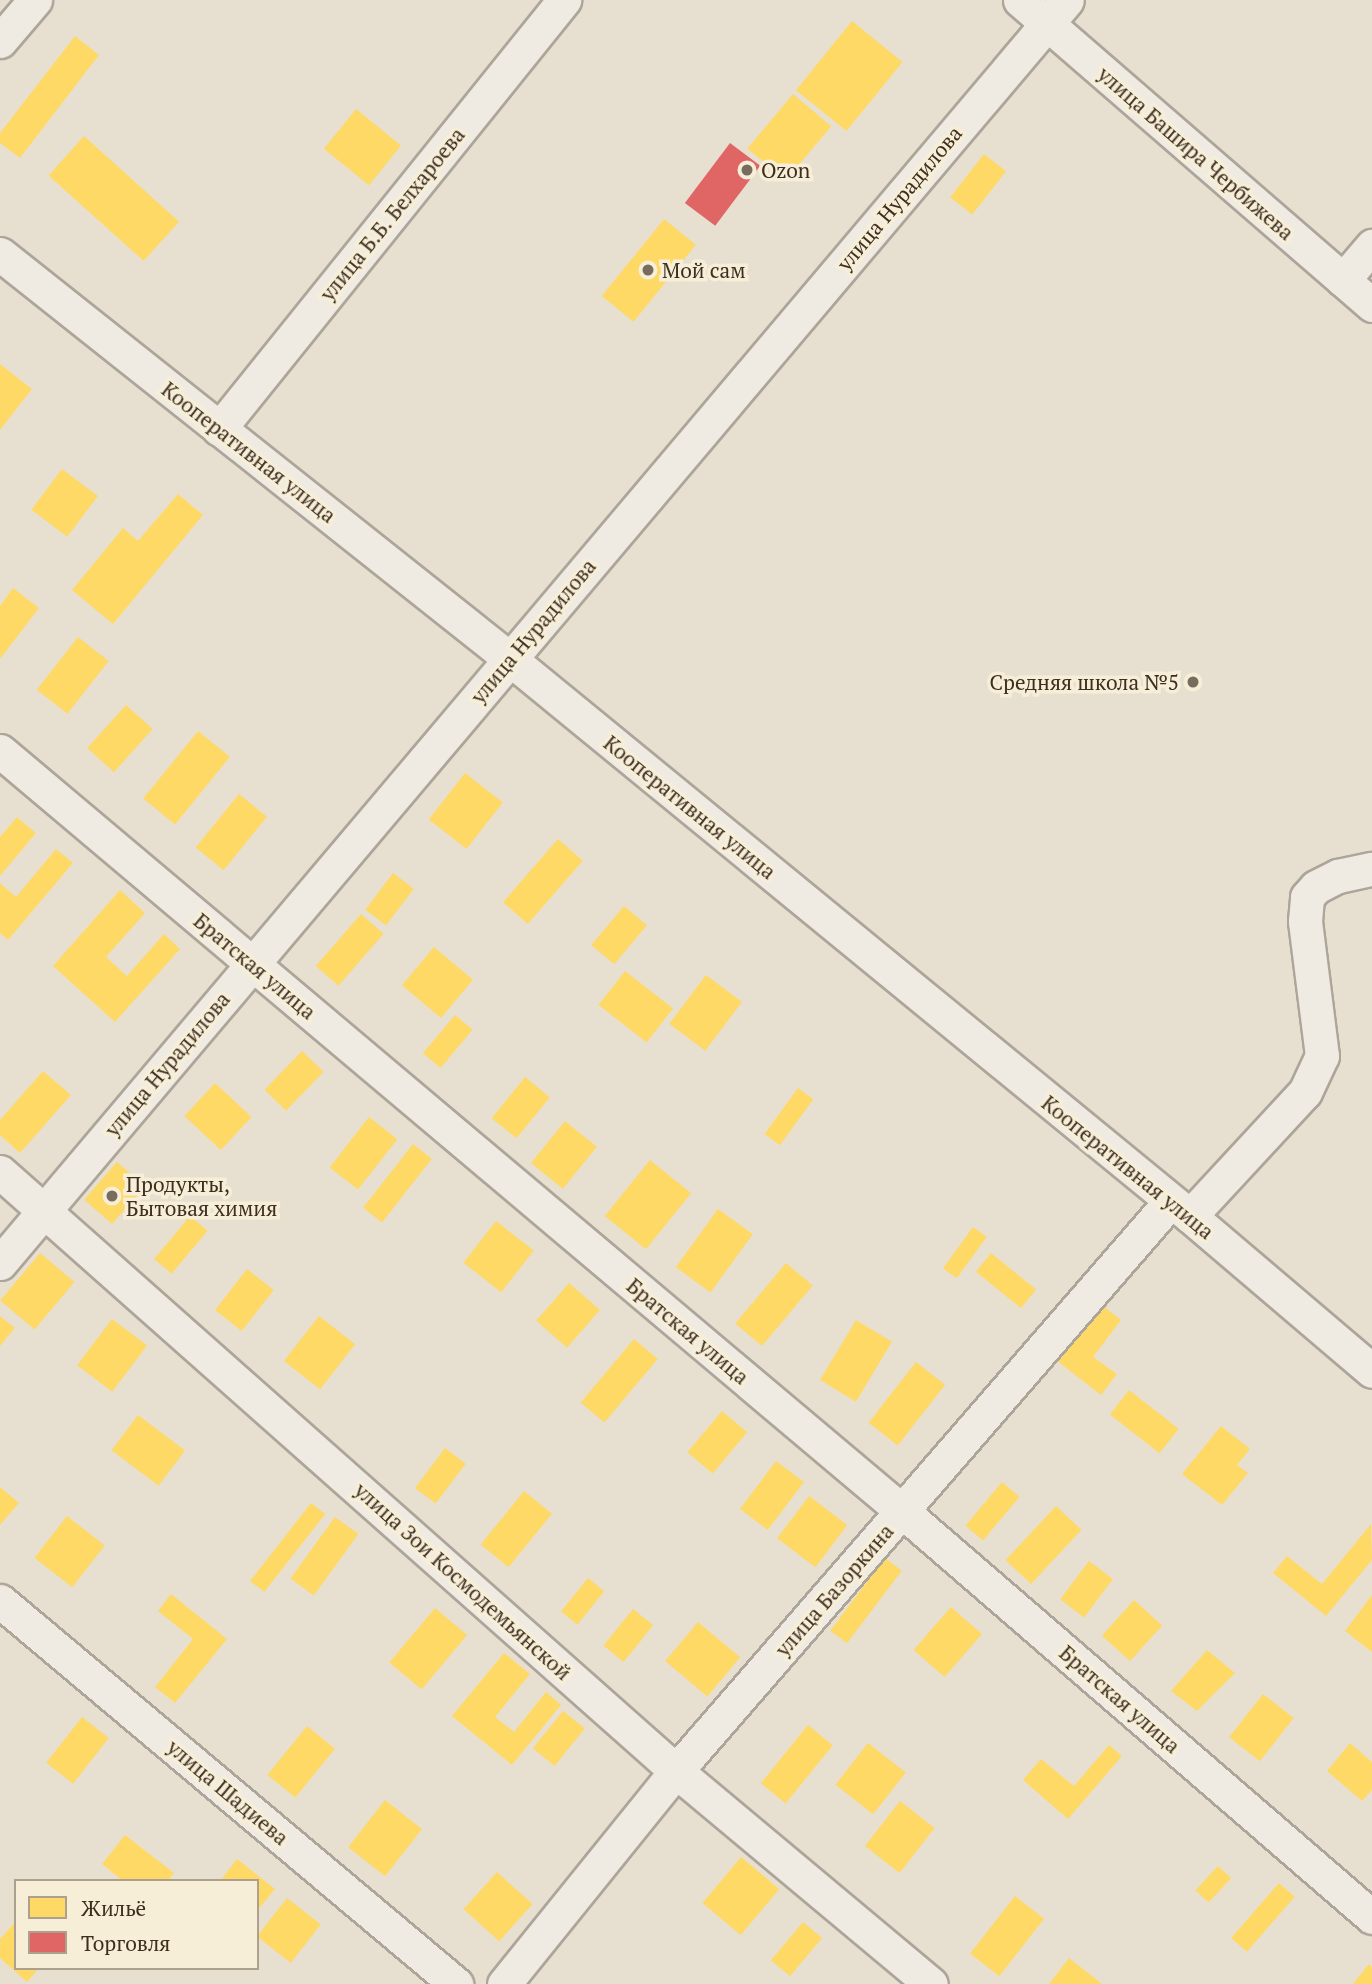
<!DOCTYPE html>
<meta charset="utf-8">
<style>
body{margin:0}
#map{position:relative;width:1372px;height:1984px;overflow:hidden;background:#e7e0d1;font-family:"PT Serif",serif}
div>[style]{position:absolute}
.homes>*{inset:0;background:#ffd966;transform-origin:0 0}
.shops>*{inset:0;background:#e06666;transform-origin:0 0}
.roads{filter:drop-shadow(2px 0 #ada599) drop-shadow(-2px 0 #ada599) drop-shadow(0 2px #ada599) drop-shadow(0 -2px #ada599)}
.minor>*{height:33px;margin:-16.5px;padding:0 16.5px;transform-origin:16.5px;border-radius:16.5px;background:#efebe3}
.dots>*{width:19px;height:19px;translate:-50% -50%;box-sizing:border-box;border:4px solid #f7eed8;border-radius:50%}
span{translate:-50% -50%;white-space:nowrap;text-align:center;line-height:1.15;-webkit-text-stroke:7px #f7eed8;paint-order:stroke}
.street-label{font-size:21px;color:#3d2e20}
.poi-label{font-size:21px;color:#3d2e20}
.left{translate:0 -50%;text-align:left}
.right{translate:-100% -50%;text-align:right}
.legend{position:absolute;left:14px;top:1879px;width:245px;height:91px;box-sizing:border-box;background:#f7eed8;border:2px solid #ada18e;margin:0;padding:9px 12px;list-style:none;font-size:21px;color:#3d2e20}
.legend li{display:flex;align-items:center;gap:14px;height:35px}
.legend b{width:35px;border:2px solid #ada18e}
</style>
<div id="map">
<div class="homes">
<div style="left:852px;top:21px;width:65px;height:89px;rotate:39deg"></div>
<div style="clip-path:polygon(75px 36px,99px 55px,20px 158px,0 143px,0 133px)"></div>
<div style="left:793px;top:94px;width:50px;height:71px;rotate:40deg"></div>
<div style="left:356px;top:109px;width:58px;height:51px;rotate:39deg"></div>
<div style="left:84px;top:136px;width:128px;height:53px;rotate:42deg"></div>
<div style="left:984px;top:154px;width:28px;height:55px;rotate:38deg"></div>
<div style="left:664px;top:219px;width:41px;height:99px;rotate:39deg"></div>
<div style="clip-path:polygon(0 364px,32px 389px,0 430px)"></div>
<div style="left:62px;top:469px;width:45px;height:51px;rotate:37deg"></div>
<div style="clip-path:polygon(178px 494px,203px 515px,113px 624px,72px 590px,123px 528px,138px 541px)"></div>
<div style="clip-path:polygon(13px 588px,39px 608px,0 659px,0 606px)"></div>
<div style="left:78px;top:637px;width:39px;height:67px;rotate:38deg"></div>
<div style="left:126px;top:705px;width:36px;height:58px;rotate:42deg"></div>
<div style="left:198px;top:731px;width:41px;height:87px;rotate:39deg"></div>
<div style="left:465px;top:773px;width:48px;height:59px;rotate:38deg"></div>
<div style="left:239px;top:794px;width:36px;height:69px;rotate:39deg"></div>
<div style="clip-path:polygon(17px 817px,36px 833px,0 876px,0 837px)"></div>
<div style="left:558px;top:839px;width:33px;height:84px;rotate:41deg"></div>
<div style="clip-path:polygon(56px 849px,73px 863px,8px 940px,0 933px,0 883px,16px 897px)"></div>
<div style="left:393px;top:873px;width:26px;height:46px;rotate:37deg"></div>
<div style="clip-path:polygon(120px 890px,145px 913px,106px 957px,127px 976px,164px 934px,180px 949px,115px 1022px,53px 966px)"></div>
<div style="left:624px;top:906px;width:30px;height:51px;rotate:40deg"></div>
<div style="left:361px;top:914px;width:30px;height:69px;rotate:41deg"></div>
<div style="left:434px;top:947px;width:51px;height:50px;rotate:40deg"></div>
<div style="left:625px;top:971px;width:61px;height:43px;rotate:38deg"></div>
<div style="left:706px;top:975px;width:45px;height:61px;rotate:37deg"></div>
<div style="left:455px;top:1015px;width:23px;height:50px;rotate:40deg"></div>
<div style="left:302px;top:1051px;width:30px;height:54px;rotate:44deg"></div>
<div style="clip-path:polygon(43px 1071px,71px 1095px,20px 1153px,0 1135px,0 1120px)"></div>
<div style="left:525px;top:1077px;width:32px;height:53px;rotate:39deg"></div>
<div style="left:215px;top:1083px;width:50px;height:45px;rotate:43deg"></div>
<div style="left:798px;top:1088px;width:19px;height:57px;rotate:36deg"></div>
<div style="left:369px;top:1117px;width:36px;height:64px;rotate:38deg"></div>
<div style="left:565px;top:1121px;width:41px;height:54px;rotate:39deg"></div>
<div style="left:413px;top:1144px;width:24px;height:81px;rotate:38deg"></div>
<div style="left:650px;top:1160px;width:53px;height:72px;rotate:39deg"></div>
<div style="left:117px;top:1162px;width:37px;height:50px;rotate:41deg"></div>
<div style="left:718px;top:1209px;width:43px;height:72px;rotate:36deg"></div>
<div style="left:190px;top:1216px;width:23px;height:56px;rotate:40deg"></div>
<div style="left:496px;top:1221px;width:48px;height:53px;rotate:38deg"></div>
<div style="left:973px;top:1227px;width:17px;height:51px;rotate:36deg"></div>
<div style="left:40px;top:1253px;width:45px;height:62px;rotate:40deg"></div>
<div style="left:991px;top:1253px;width:58px;height:24px;rotate:39deg"></div>
<div style="left:786px;top:1263px;width:35px;height:79px;rotate:40deg"></div>
<div style="left:247px;top:1269px;width:34px;height:52px;rotate:38deg"></div>
<div style="left:569px;top:1283px;width:41px;height:50px;rotate:41deg"></div>
<div style="clip-path:polygon(1095px 1300px,1121px 1320px,1093px 1357px,1117px 1374px,1101px 1395px,1052px 1357px)"></div>
<div style="clip-path:polygon(0 1316px,15px 1328px,0 1346px)"></div>
<div style="left:319px;top:1316px;width:46px;height:57px;rotate:38deg"></div>
<div style="left:112px;top:1319px;width:44px;height:58px;rotate:37deg"></div>
<div style="left:856px;top:1320px;width:42px;height:70px;rotate:31deg"></div>
<div style="left:634px;top:1339px;width:31px;height:83px;rotate:40deg"></div>
<div style="left:916px;top:1362px;width:37px;height:77px;rotate:38deg"></div>
<div style="left:1129px;top:1390px;width:63px;height:31px;rotate:38deg"></div>
<div style="left:722px;top:1411px;width:33px;height:54px;rotate:40deg"></div>
<div style="left:138px;top:1415px;width:59px;height:44px;rotate:37deg"></div>
<div style="clip-path:polygon(1221px 1426px,1250px 1449px,1237px 1465px,1248px 1473px,1222px 1505px,1182px 1474px)"></div>
<div style="left:445px;top:1448px;width:26px;height:50px;rotate:37deg"></div>
<div style="left:776px;top:1461px;width:35px;height:60px;rotate:37deg"></div>
<div style="left:1002px;top:1482px;width:23px;height:57px;rotate:40deg"></div>
<div style="clip-path:polygon(0 1487px,19px 1503px,0 1525px)"></div>
<div style="left:524px;top:1491px;width:36px;height:69px;rotate:39deg"></div>
<div style="left:809px;top:1496px;width:48px;height:53px;rotate:37deg"></div>
<div style="left:311px;top:1503px;width:18px;height:99px;rotate:38deg"></div>
<div style="left:1056px;top:1506px;width:35px;height:74px;rotate:43deg"></div>
<div style="left:67px;top:1516px;width:48px;height:53px;rotate:38deg"></div>
<div style="left:335px;top:1517px;width:29px;height:76px;rotate:36deg"></div>
<div style="clip-path:polygon(1371px 1524px,1372px 1560px,1326px 1616px,1273px 1573px,1287px 1556px,1322px 1584px)"></div>
<div style="left:885px;top:1558px;width:21px;height:91px;rotate:37deg"></div>
<div style="left:1089px;top:1561px;width:30px;height:48px;rotate:37deg"></div>
<div style="left:588px;top:1578px;width:21px;height:43px;rotate:39deg"></div>
<div style="clip-path:polygon(171px 1594px,227px 1639px,175px 1703px,155px 1687px,193px 1639px,158px 1611px)"></div>
<div style="clip-path:polygon(1372px 1595px,1372px 1652px,1345px 1631px)"></div>
<div style="left:1134px;top:1600px;width:38px;height:48px;rotate:42deg"></div>
<div style="left:951px;top:1607px;width:41px;height:57px;rotate:41deg"></div>
<div style="left:435px;top:1608px;width:42px;height:71px;rotate:40deg"></div>
<div style="left:633px;top:1609px;width:26px;height:47px;rotate:39deg"></div>
<div style="left:698px;top:1622px;width:55px;height:51px;rotate:40deg"></div>
<div style="clip-path:polygon(1207px 1650px,1235px 1673px,1197px 1711px,1171px 1691px)"></div>
<div style="clip-path:polygon(504px 1653px,530px 1674px,495px 1717px,514px 1732px,546px 1692px,561px 1705px,512px 1765px,452px 1716px)"></div>
<div style="left:1263px;top:1694px;width:39px;height:55px;rotate:38deg"></div>
<div style="left:563px;top:1711px;width:28px;height:48px;rotate:39deg"></div>
<div style="left:82px;top:1717px;width:34px;height:58px;rotate:38deg"></div>
<div style="left:808px;top:1725px;width:32px;height:75px;rotate:39deg"></div>
<div style="left:307px;top:1726px;width:36px;height:63px;rotate:39deg"></div>
<div style="left:868px;top:1743px;width:48px;height:53px;rotate:38deg"></div>
<div style="clip-path:polygon(1350px 1743px,1372px 1762px,1372px 1790px,1362px 1801px,1327px 1771px)"></div>
<div style="clip-path:polygon(1109px 1745px,1122px 1756px,1068px 1819px,1023px 1780px,1041px 1759px,1074px 1786px)"></div>
<div style="left:385px;top:1800px;width:47px;height:60px;rotate:38deg"></div>
<div style="left:900px;top:1801px;width:44px;height:57px;rotate:38deg"></div>
<div style="clip-path:polygon(125px 1835px,174px 1873px,168px 1881px,123px 1881px,102px 1864px)"></div>
<div style="left:741px;top:1857px;width:50px;height:60px;rotate:40deg"></div>
<div style="clip-path:polygon(237px 1859px,275px 1889px,257px 1911px,257px 1881px,220px 1881px)"></div>
<div style="left:1218px;top:1866px;width:18px;height:33px;rotate:43deg"></div>
<div style="left:497px;top:1872px;width:48px;height:50px;rotate:42deg"></div>
<div style="left:1279px;top:1883px;width:21px;height:73px;rotate:41deg"></div>
<div style="left:1015px;top:1896px;width:37px;height:73px;rotate:38deg"></div>
<div style="left:287px;top:1898px;width:43px;height:49px;rotate:38deg"></div>
<div style="clip-path:polygon(16px 1921px,16px 1968px,39px 1968px,27px 1982px,0 1958px,0 1939px)"></div>
<div style="left:803px;top:1922px;width:25px;height:50px;rotate:40deg"></div>
<div style="clip-path:polygon(1069px 1958px,1102px 1984px,1049px 1984px)"></div>
<div style="clip-path:polygon(1369px 1964px,1372px 1967px,1372px 1984px,1353px 1984px)"></div>
</div>
<div class="shops">
<div style="left:730px;top:143px;width:38px;height:75px;rotate:37deg"></div>
</div>
<div class="roads">
<div class="minor">
<div style="left:1020px;top:0;width:466px;rotate:40.9deg"></div>
<div style="left:0;top:41px;width:54px;rotate:-49.5deg"></div>
<div style="left:0;top:254px;width:651px;rotate:38.45deg"></div>
<div style="left:510px;top:659px;width:879px;rotate:39.32deg"></div>
<div style="left:1190px;top:1216px;width:239px;rotate:40.4deg"></div>
<div style="left:1343px;top:280px;width:45px;rotate:-49.5deg"></div>
<div style="left:219px;top:429px;width:551px;rotate:-51.19deg"></div>
<div style="left:0;top:751px;width:1179px;rotate:40.12deg"></div>
<div style="left:902px;top:1511px;width:621px;rotate:40.82deg"></div>
<div style="left:0;top:1172px;width:903px;rotate:41.54deg"></div>
<div style="left:676px;top:1771px;width:332px;rotate:39.9deg"></div>
<div style="left:1190px;top:1216px;width:169px;rotate:-47.2deg"></div>
<div style="left:1305px;top:1092px;width:40px;rotate:-65deg"></div>
<div style="left:1322px;top:1056px;width:136px;rotate:-97.2deg"></div>
<div style="left:1305px;top:921px;width:24px;rotate:-85deg"></div>
<div style="left:1307px;top:897px;width:13px;rotate:-48deg"></div>
<div style="left:1316px;top:887px;width:25px;rotate:-27deg"></div>
<div style="left:1338px;top:876px;width:35px;rotate:-12deg"></div>
<div style="left:0;top:1263px;width:1653px;rotate:-49.81deg"></div>
<div style="left:0;top:1601px;width:596px;rotate:40.03deg"></div>
<div style="left:504px;top:1984px;width:274px;rotate:-51.1deg"></div>
<div style="left:676px;top:1771px;width:754px;rotate:-49.04deg"></div>
</div>
</div>
<div class="dots">
<div style="left:747px;top:170px;background:#786c5e"></div>
<div style="left:648px;top:270px;background:#786c5e"></div>
<div style="left:1193px;top:682px;background:#786c5e"></div>
<div style="left:112px;top:1196px;background:#786c5e"></div>
</div>
<div class="street-label">
<span style="left:1196px;top:153px;rotate:41deg">улица Башира Чербижева</span>
<span style="left:899px;top:198px;rotate:-50deg">улица Нурадилова</span>
<span style="left:392px;top:214px;rotate:-51deg">улица Б.Б. Белхароева</span>
<span style="left:249px;top:452px;rotate:38deg">Кооперативная улица</span>
<span style="left:533px;top:631px;rotate:-50deg">улица Нурадилова</span>
<span style="left:690px;top:807px;rotate:39deg">Кооперативная улица</span>
<span style="left:255px;top:966px;rotate:40deg">Братская улица</span>
<span style="left:167px;top:1064px;rotate:-50deg">улица Нурадилова</span>
<span style="left:1128px;top:1167px;rotate:39deg">Кооперативная улица</span>
<span style="left:688px;top:1331px;rotate:40deg">Братская улица</span>
<span style="left:463px;top:1581px;rotate:42deg">улица Зои Космодемьянской</span>
<span style="left:834px;top:1590px;rotate:-49deg">улица Базоркина</span>
<span style="left:1120px;top:1699px;rotate:41deg">Братская улица</span>
<span style="left:228px;top:1792px;rotate:40deg">улица Шадиева</span>
</div>
<div class="poi-label">
<span class="left" style="left:761px;top:170px">Ozon</span>
<span class="left" style="left:662px;top:270px">Мой сам</span>
<span class="right" style="left:1179px;top:682px">Средняя школа №5</span>
<span class="left" style="left:126px;top:1196px">Продукты,<br>Бытовая химия</span>
</div>
<ul class="legend">
<li><b style="height:19px;background:#ffd966"></b>Жильё</li>
<li><b style="height:19px;background:#e06666"></b>Торговля</li>
</ul>
</div>
